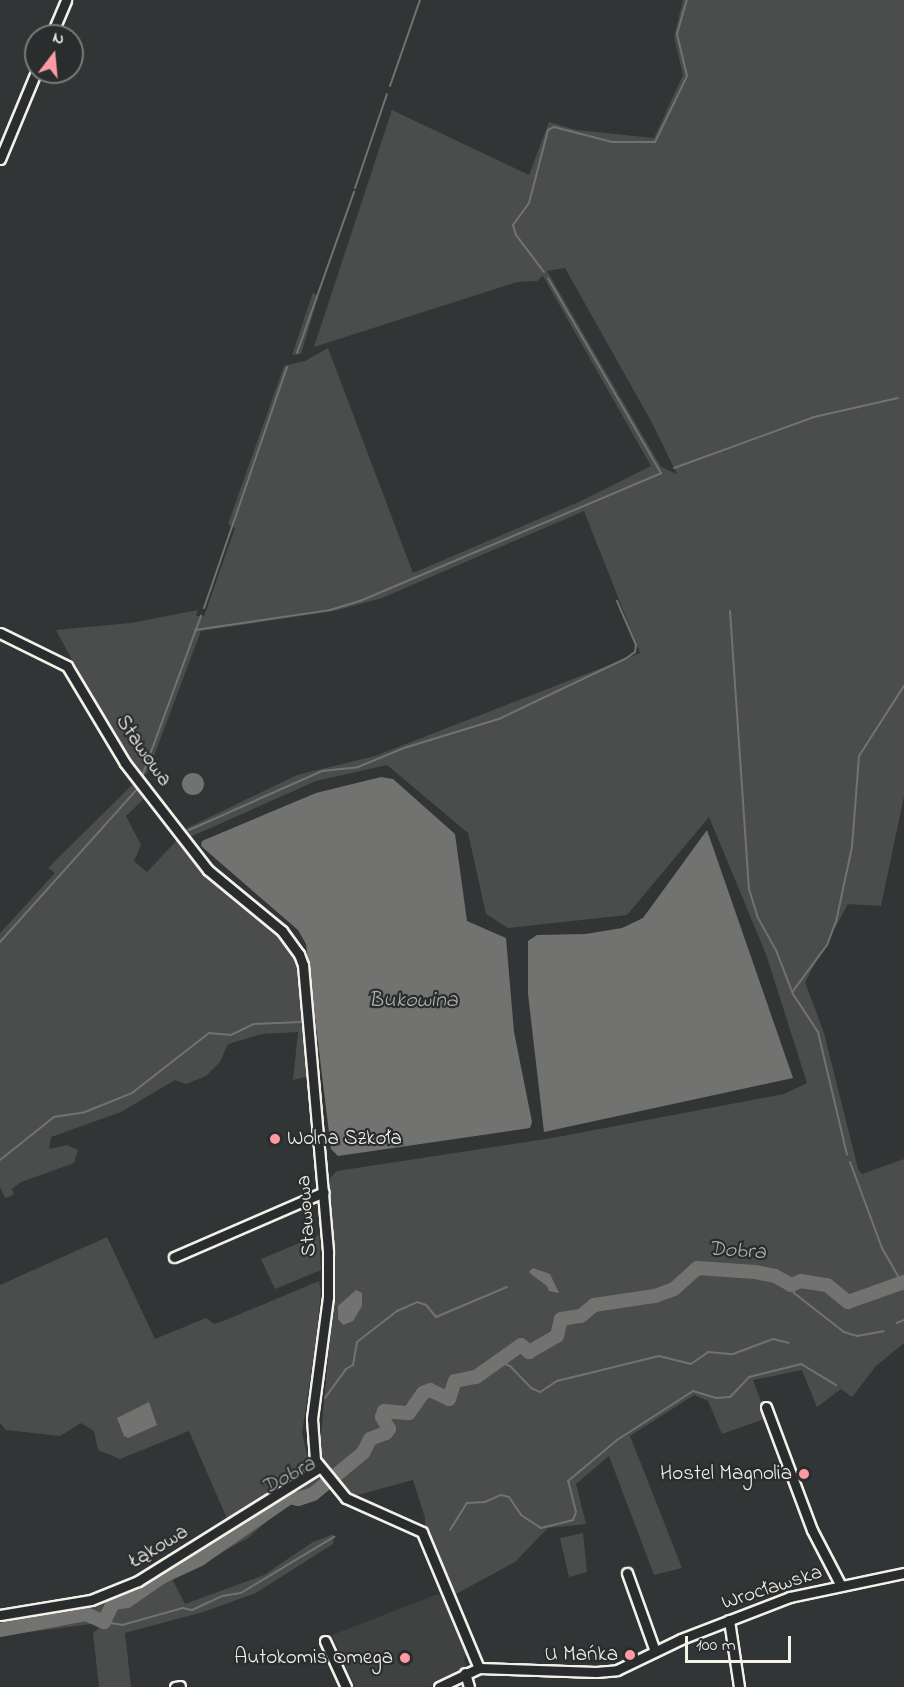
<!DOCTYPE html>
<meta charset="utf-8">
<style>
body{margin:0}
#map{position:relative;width:904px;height:1687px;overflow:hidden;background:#323535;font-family:"Indie Flower",sans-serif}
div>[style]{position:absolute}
.built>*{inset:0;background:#404242}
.green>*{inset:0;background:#4b4d4c}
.water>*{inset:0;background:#727370}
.round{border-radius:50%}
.stream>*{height:2px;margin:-1px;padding:0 1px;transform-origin:1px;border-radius:1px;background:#727370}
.river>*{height:14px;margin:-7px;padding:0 7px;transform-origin:7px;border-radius:7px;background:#727370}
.roads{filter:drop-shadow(2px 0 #f4f1e8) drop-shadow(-2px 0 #f4f1e8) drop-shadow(0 2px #f4f1e8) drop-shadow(0 -2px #f4f1e8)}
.minor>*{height:9px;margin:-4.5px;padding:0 4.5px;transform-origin:4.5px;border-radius:4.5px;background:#2a2d2e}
.dots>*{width:16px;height:16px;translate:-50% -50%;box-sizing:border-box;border:3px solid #2a2d2e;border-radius:50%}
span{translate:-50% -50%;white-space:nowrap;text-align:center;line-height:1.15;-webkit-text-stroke:4.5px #2a2d2e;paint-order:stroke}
.street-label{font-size:21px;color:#f4f1e8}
.poi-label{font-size:21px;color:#f4f1e8}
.left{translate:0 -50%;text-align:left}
.right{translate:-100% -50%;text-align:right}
.water-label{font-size:22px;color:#b3b2ac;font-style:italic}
.north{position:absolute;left:24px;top:24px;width:60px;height:60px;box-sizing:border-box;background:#2a2d2e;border:2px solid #7b7b78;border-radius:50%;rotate:16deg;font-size:16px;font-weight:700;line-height:24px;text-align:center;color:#f4f1e8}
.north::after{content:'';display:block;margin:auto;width:21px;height:27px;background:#ff9aa2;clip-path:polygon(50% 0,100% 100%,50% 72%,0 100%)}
.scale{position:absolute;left:685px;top:1636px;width:106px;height:27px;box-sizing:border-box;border:3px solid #f4f1e8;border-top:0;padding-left:8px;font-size:18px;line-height:21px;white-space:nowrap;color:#f4f1e8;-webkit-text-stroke:4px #2a2d2e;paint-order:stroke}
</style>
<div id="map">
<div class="built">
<div style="clip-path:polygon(438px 1594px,447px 1604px,469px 1655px,463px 1658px,467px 1667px,430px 1687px,355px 1687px,332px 1635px)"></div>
</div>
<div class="green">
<div style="clip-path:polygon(evenodd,683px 0,904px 0,904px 796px,881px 906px,848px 904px,805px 982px,824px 1033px,858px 1169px,862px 1174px,904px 1159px,904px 1343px,876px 1366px,852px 1397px,841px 1389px,817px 1407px,802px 1370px,753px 1380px,767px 1418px,722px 1434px,708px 1401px,694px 1395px,630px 1436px,682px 1568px,654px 1575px,609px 1456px,576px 1484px,586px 1524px,548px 1528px,515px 1562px,454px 1595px,425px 1533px,425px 1518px,413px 1480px,350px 1497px,319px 1458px,333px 1302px,327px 1181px,337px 1171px,552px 1138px,784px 1094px,807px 1083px,766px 954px,709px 817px,627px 915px,508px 928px,486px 914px,468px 833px,387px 765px,316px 781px,190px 837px,185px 829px,297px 775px,375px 756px,640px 653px,584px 511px,382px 598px,334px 611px,201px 631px,148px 772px,142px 777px,100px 712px,56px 630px,131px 623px,198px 610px,196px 616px,204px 616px,235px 528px,228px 524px,284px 366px,305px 361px,328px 348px,413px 573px,581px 501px,651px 466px,543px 276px,537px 281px,517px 282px,314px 347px,392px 110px,529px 175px,549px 122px,576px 130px,654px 138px,683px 75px,674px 37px,683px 0,565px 268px,652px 423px,677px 474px,661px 467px,547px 271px,565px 268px)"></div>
<div style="clip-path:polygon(313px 292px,318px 297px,301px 354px,292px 355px)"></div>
<div style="clip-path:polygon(133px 784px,148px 795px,126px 816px,141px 845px,134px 861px,147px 872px,179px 838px,219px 886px,284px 935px,300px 964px,309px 1076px,293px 1080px,298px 1032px,262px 1034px,228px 1044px,220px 1062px,206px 1076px,186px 1084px,175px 1080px,121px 1112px,51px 1137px,49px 1149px,67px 1145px,78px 1150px,74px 1163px,21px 1182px,12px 1189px,14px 1195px,5px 1198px,0 1187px,0 933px,55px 873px,48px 868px)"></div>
<div style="clip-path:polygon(319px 1235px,321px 1270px,275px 1289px,261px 1259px)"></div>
<div style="clip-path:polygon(107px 1237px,155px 1339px,206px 1318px,214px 1324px,221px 1322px,319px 1281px,321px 1291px,317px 1334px,302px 1433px,311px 1471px,228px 1521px,189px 1431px,120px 1459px,98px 1450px,94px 1431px,81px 1423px,60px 1436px,6px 1430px,0 1423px,0 1285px)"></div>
<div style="clip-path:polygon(320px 1476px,327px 1487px,316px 1498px,288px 1503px,248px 1538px,172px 1579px,185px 1604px,264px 1575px,313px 1542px,334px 1534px,333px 1544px,256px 1593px,203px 1612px,125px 1633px,131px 1687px,99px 1687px,93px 1633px,106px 1622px,0 1636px,0 1620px,83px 1607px,136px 1586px,311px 1477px)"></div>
<div style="clip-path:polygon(583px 1533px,587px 1572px,569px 1577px,560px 1538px)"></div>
</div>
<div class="water">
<div class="round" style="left:182px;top:773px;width:22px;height:22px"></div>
<div style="clip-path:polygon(381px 777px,393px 779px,455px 834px,467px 921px,506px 938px,514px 1032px,532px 1122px,530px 1128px,338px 1156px,331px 1149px,306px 944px,298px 930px,201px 846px,202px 841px,316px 793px)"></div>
<div style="clip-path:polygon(707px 830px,793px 1078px,544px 1132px,528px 994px,528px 941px,537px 935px,586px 934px,622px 928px,643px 918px)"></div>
<div style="clip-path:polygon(533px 1268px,550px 1274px,559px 1293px,549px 1291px,547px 1286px,532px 1275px,529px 1272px)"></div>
<div style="clip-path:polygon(356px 1290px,362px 1293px,362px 1306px,353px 1321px,343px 1325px,338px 1319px,338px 1306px)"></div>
<div style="clip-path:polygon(149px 1402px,157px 1425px,128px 1438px,124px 1436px,117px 1418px)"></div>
</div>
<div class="stream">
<div style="left:390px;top:86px;width:91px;rotate:-70.8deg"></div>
<div style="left:355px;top:188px;width:99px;rotate:-71.2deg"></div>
<div style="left:544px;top:272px;width:46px;rotate:-127.1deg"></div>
<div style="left:516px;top:235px;width:10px;rotate:-107deg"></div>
<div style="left:513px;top:225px;width:27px;rotate:-54deg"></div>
<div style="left:529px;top:203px;width:75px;rotate:-75.4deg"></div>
<div style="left:548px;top:130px;width:7px;rotate:-27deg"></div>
<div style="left:554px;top:127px;width:60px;rotate:14.5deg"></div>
<div style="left:612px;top:142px;width:43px"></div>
<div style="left:655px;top:142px;width:73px;rotate:-64.1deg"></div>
<div style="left:687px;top:76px;width:43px;rotate:-103.4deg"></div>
<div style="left:677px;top:34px;width:35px;rotate:-74deg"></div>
<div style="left:297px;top:353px;width:171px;rotate:-70.5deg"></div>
<div style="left:674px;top:468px;width:149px;rotate:-20deg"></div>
<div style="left:814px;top:417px;width:86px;rotate:-12.7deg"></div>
<div style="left:204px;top:608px;width:255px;rotate:-71deg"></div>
<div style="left:730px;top:611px;width:279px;rotate:86.1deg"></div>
<div style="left:749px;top:889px;width:28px;rotate:73deg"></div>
<div style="left:757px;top:916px;width:39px;rotate:61deg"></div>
<div style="left:776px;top:950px;width:47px;rotate:68.9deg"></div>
<div style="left:793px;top:994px;width:45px;rotate:56.7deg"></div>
<div style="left:818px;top:1032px;width:126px;rotate:76.7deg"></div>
<div style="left:195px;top:630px;width:136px;rotate:-8.4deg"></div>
<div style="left:330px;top:610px;width:31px;rotate:-17deg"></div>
<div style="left:360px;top:601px;width:327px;rotate:-23deg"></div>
<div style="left:661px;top:473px;width:225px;rotate:-120.1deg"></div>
<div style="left:141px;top:779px;width:174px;rotate:-69.8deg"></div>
<div style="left:189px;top:830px;width:145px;rotate:-23.9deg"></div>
<div style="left:322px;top:771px;width:36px;rotate:-6deg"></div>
<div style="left:358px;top:767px;width:50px;rotate:-22.4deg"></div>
<div style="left:404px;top:748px;width:99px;rotate:-17deg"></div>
<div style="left:499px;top:719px;width:140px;rotate:-25.5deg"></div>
<div style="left:625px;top:659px;width:12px;rotate:-35deg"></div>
<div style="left:635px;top:652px;width:7px;rotate:-82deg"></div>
<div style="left:636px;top:645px;width:48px;rotate:-113.4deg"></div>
<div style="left:0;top:942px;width:208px;rotate:-48.1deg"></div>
<div style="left:793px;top:991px;width:57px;rotate:-53.5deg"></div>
<div style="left:827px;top:945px;width:25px;rotate:-69deg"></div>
<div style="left:836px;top:922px;width:77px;rotate:-78deg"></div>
<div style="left:852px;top:847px;width:91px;rotate:-85.6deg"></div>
<div style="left:859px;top:756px;width:83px;rotate:-57.3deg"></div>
<div style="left:0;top:1160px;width:69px;rotate:-38.5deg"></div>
<div style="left:54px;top:1117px;width:31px;rotate:-9deg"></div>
<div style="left:85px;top:1112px;width:51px;rotate:-22deg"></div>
<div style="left:132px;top:1093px;width:98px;rotate:-37.9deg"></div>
<div style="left:209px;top:1033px;width:22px;rotate:5deg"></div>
<div style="left:231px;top:1035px;width:25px;rotate:-26deg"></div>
<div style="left:254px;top:1024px;width:47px;rotate:-2.4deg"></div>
<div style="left:850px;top:1162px;width:92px;rotate:69.6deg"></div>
<div style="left:882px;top:1248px;width:40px;rotate:60.3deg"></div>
<div style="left:791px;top:1285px;width:9px;rotate:69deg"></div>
<div style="left:794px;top:1293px;width:63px;rotate:38deg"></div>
<div style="left:844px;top:1332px;width:14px;rotate:17deg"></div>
<div style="left:857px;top:1336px;width:27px;rotate:-10deg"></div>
<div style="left:897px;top:1323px;width:8px;rotate:-23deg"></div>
<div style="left:498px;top:1361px;width:13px;rotate:23deg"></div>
<div style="left:510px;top:1366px;width:30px;rotate:46deg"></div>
<div style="left:531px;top:1388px;width:10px;rotate:24deg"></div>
<div style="left:540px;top:1392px;width:20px;rotate:-33deg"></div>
<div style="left:557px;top:1381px;width:105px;rotate:-13.8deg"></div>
<div style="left:659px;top:1356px;width:33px;rotate:14deg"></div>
<div style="left:691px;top:1364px;width:21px;rotate:-35deg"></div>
<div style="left:708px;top:1352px;width:25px;rotate:5deg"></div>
<div style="left:733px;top:1354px;width:43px;rotate:-20.6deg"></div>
<div style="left:773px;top:1339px;width:16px;rotate:14deg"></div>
<div style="left:325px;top:1398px;width:36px;rotate:-54deg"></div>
<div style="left:346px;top:1369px;width:8px;rotate:-30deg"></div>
<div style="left:353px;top:1365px;width:23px;rotate:-80deg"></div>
<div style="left:357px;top:1342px;width:51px;rotate:-37.8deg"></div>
<div style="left:397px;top:1311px;width:22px;rotate:-24deg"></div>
<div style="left:417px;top:1302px;width:9px;rotate:18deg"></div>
<div style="left:426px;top:1305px;width:16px;rotate:50deg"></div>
<div style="left:436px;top:1317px;width:77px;rotate:-22.9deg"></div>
<div style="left:450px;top:1530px;width:32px;rotate:-58deg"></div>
<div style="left:467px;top:1503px;width:18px;rotate:-3deg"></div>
<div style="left:485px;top:1502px;width:17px;rotate:-24deg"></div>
<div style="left:501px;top:1495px;width:8px;rotate:14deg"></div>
<div style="left:509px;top:1497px;width:22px;rotate:56deg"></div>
<div style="left:521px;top:1515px;width:24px;rotate:33deg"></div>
<div style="left:541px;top:1528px;width:33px;rotate:-14deg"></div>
<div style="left:573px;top:1520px;width:9px;rotate:-69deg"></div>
<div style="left:576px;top:1512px;width:32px;rotate:-104deg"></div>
<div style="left:568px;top:1481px;width:64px;rotate:-39.9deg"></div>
<div style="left:617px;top:1440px;width:90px;rotate:-32.8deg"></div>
<div style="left:693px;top:1391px;width:24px;rotate:17deg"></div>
<div style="left:716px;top:1398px;width:14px;rotate:-4deg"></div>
<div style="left:730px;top:1397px;width:28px;rotate:-46deg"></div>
<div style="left:749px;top:1377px;width:54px;rotate:-14deg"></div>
<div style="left:801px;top:1364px;width:41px;rotate:31deg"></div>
<div style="left:104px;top:1622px;width:18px;rotate:9deg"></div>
<div style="left:122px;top:1625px;width:63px;rotate:-15.6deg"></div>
<div style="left:183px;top:1608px;width:9px;rotate:13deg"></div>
<div style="left:192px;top:1610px;width:33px;rotate:-25deg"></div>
<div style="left:222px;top:1596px;width:19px;rotate:-9deg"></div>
<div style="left:241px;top:1593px;width:109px;rotate:-31.1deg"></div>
</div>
<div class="river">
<div style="left:0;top:1630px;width:87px;rotate:-10.5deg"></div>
<div style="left:86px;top:1614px;width:20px;rotate:24deg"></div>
<div style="left:104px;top:1622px;width:21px;rotate:-65deg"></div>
<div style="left:113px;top:1603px;width:14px;rotate:-8deg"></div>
<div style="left:127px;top:1601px;width:42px;rotate:-34.4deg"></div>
<div style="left:162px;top:1577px;width:42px;rotate:-25.3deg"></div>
<div style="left:200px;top:1559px;width:109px;rotate:-34.6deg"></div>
<div style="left:290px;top:1497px;width:8px;rotate:14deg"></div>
<div style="left:298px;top:1499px;width:16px;rotate:-18deg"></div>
<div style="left:313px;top:1494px;width:65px;rotate:-39.4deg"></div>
<div style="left:363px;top:1453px;width:16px;rotate:-63deg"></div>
<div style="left:370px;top:1439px;width:17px;rotate:-21deg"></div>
<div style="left:386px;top:1433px;width:5px;rotate:-53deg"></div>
<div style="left:389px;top:1429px;width:14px;rotate:-120deg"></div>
<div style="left:382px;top:1417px;width:6px;rotate:-72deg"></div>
<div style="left:384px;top:1411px;width:25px;rotate:5deg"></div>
<div style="left:409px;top:1413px;width:24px;rotate:-55deg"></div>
<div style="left:423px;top:1393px;width:8px;rotate:-23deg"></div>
<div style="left:430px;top:1390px;width:21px;rotate:25deg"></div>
<div style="left:449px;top:1399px;width:19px;rotate:-72deg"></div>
<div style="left:455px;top:1381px;width:21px;rotate:-11deg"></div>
<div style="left:476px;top:1377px;width:55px;rotate:-35.4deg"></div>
<div style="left:521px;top:1345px;width:11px;rotate:41deg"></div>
<div style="left:529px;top:1352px;width:32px;rotate:-30deg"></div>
<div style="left:557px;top:1336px;width:17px;rotate:-77deg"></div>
<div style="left:561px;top:1319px;width:20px;rotate:-9deg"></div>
<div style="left:581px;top:1316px;width:17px;rotate:-40deg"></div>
<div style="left:594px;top:1305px;width:62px;rotate:-8.4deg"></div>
<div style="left:655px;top:1296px;width:20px;rotate:-20deg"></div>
<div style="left:674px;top:1289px;width:31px;rotate:-42deg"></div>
<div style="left:697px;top:1268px;width:58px;rotate:3.9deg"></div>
<div style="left:755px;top:1272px;width:20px;rotate:11deg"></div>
<div style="left:775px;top:1276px;width:18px;rotate:29deg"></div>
<div style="left:791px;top:1285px;width:11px;rotate:-22deg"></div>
<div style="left:801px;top:1281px;width:26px;rotate:9deg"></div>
<div style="left:827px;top:1285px;width:27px;rotate:39deg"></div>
<div style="left:848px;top:1302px;width:59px;rotate:-19.7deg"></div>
</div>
<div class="roads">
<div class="minor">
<div style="left:51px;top:36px;width:39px;rotate:-67deg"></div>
<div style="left:0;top:159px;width:94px;rotate:-67.5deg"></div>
<div style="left:0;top:633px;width:75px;rotate:26.2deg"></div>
<div style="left:67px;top:666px;width:113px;rotate:59.1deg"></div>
<div style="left:125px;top:763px;width:135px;rotate:52.2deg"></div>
<div style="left:208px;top:870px;width:96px;rotate:39.5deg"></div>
<div style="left:282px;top:931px;width:29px;rotate:54deg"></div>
<div style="left:299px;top:954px;width:12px;rotate:70deg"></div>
<div style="left:303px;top:965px;width:289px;rotate:85deg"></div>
<div style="left:328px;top:1253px;width:44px;rotate:90deg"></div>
<div style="left:328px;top:1297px;width:123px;rotate:97.5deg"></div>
<div style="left:312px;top:1419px;width:41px;rotate:85.8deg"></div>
<div style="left:315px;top:1460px;width:49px;rotate:50.8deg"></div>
<div style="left:346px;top:1498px;width:83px;rotate:24.1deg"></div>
<div style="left:422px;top:1532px;width:147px;rotate:67.3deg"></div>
<div style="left:174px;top:1257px;width:163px;rotate:-23.4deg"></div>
<div style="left:766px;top:1407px;width:131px;rotate:69.5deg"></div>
<div style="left:812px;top:1530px;width:63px;rotate:62.6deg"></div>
<div style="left:627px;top:1573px;width:83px;rotate:70.3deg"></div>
<div style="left:0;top:1615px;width:92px;rotate:-9.4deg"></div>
<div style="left:91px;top:1600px;width:51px;rotate:-22deg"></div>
<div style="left:138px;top:1581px;width:213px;rotate:-32deg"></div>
<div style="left:729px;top:1620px;width:68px;rotate:81.5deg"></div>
<div style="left:325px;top:1641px;width:51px;rotate:65.5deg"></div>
<div style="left:465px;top:1673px;width:15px;rotate:74deg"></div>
<div style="left:175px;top:1687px;width:5px;rotate:-11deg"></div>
<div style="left:439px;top:1687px;width:44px;rotate:-25.4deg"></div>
<div style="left:479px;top:1668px;width:117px;rotate:2deg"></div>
<div style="left:596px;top:1672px;width:21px;rotate:-5deg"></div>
<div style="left:617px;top:1670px;width:71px;rotate:-25.8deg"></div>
<div style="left:681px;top:1639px;width:117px;rotate:-21.1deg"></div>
<div style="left:790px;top:1597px;width:116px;rotate:-11.9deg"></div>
</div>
</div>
<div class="dots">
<div style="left:275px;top:1139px;background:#ff9aa2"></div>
<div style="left:804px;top:1474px;background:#ff9aa2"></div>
<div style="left:630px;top:1655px;background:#ff9aa2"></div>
<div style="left:405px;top:1658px;background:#ff9aa2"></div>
</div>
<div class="street-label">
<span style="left:143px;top:751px;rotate:55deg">Stawowa</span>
<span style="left:307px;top:1216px;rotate:-94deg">Stawowa</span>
<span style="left:159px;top:1547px;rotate:-31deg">Łąkowa</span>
<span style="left:772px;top:1588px;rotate:-18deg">Wrocławska</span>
</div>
<div class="poi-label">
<span class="left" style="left:287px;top:1139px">Wolna Szkoła</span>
<span class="right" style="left:792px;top:1474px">Hostel Magnolia</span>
<span class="right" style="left:618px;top:1655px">U Mańka</span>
<span class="right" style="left:393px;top:1658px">Autokomis Omega</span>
</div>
<div class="water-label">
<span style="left:413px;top:1002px">Bukowina</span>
<span style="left:737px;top:1252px;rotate:4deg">Dobra</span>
<span style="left:289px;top:1477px;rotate:-28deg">Dobra</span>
</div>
<div class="north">N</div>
<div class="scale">100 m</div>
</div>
